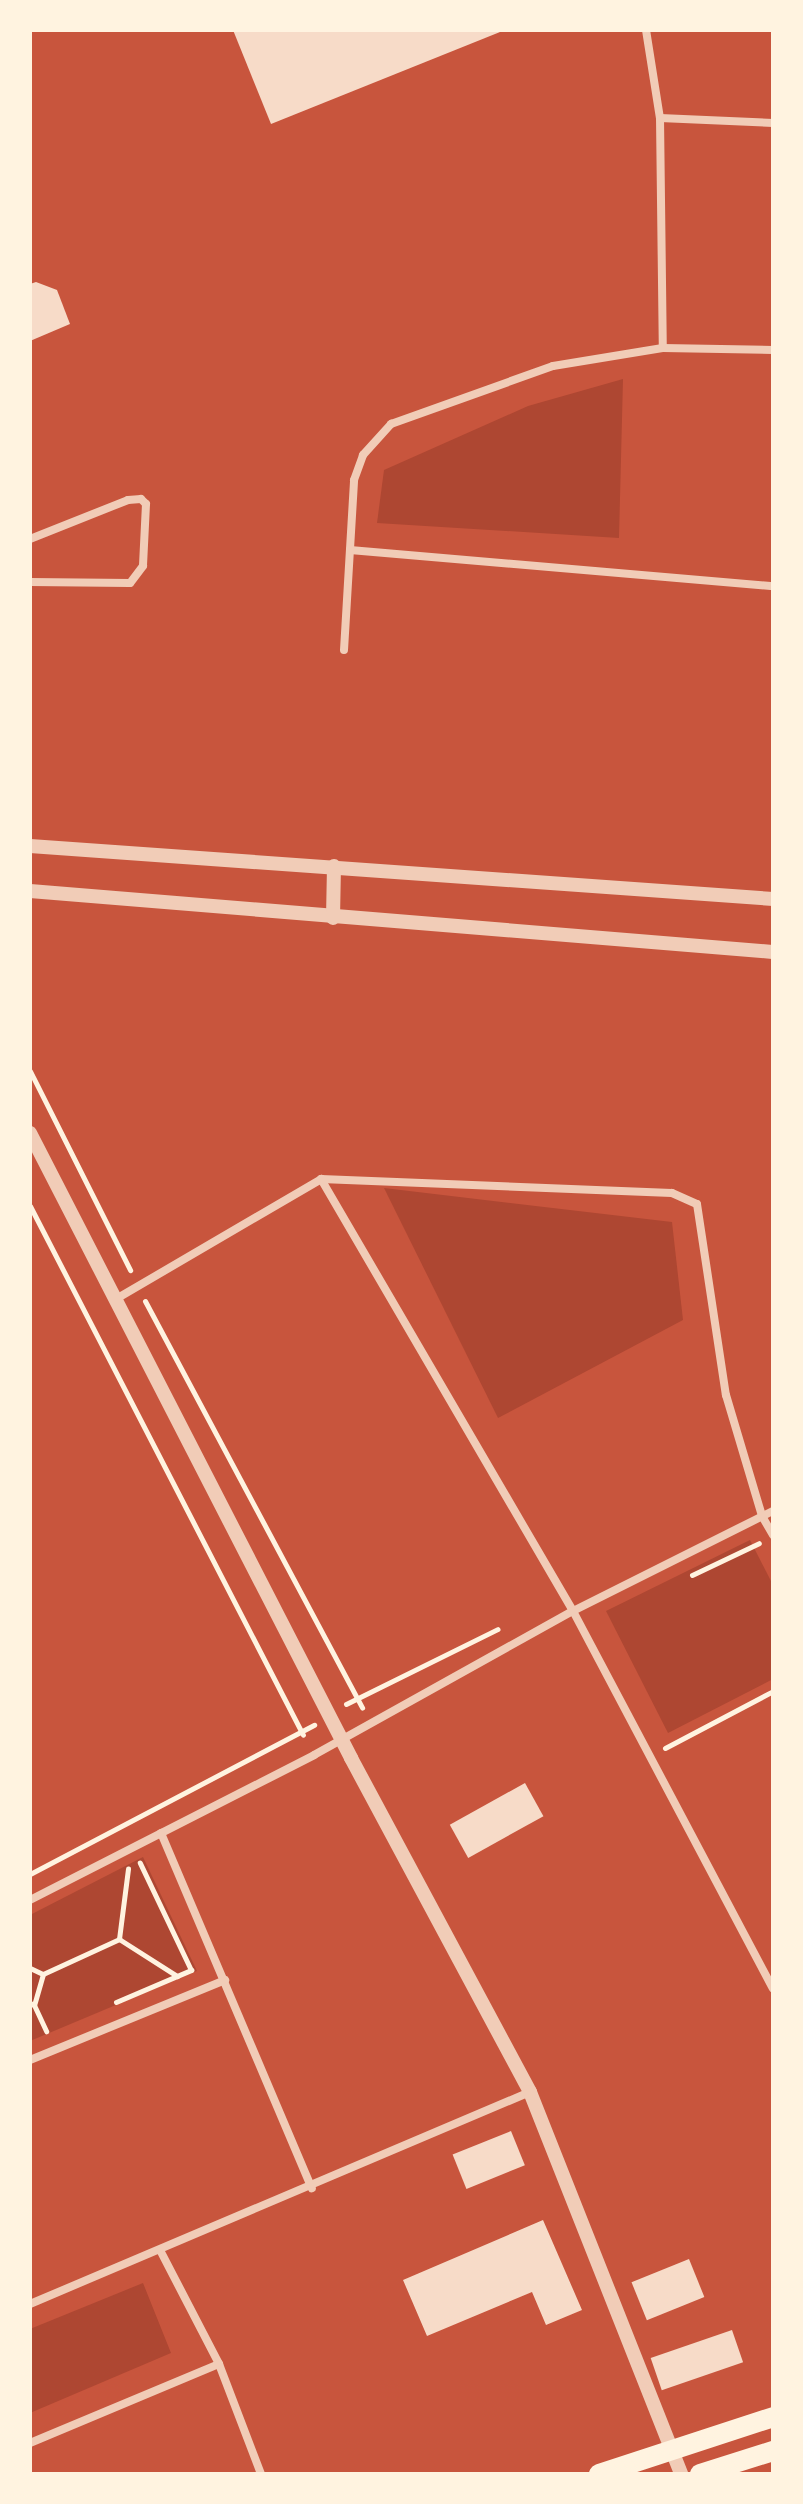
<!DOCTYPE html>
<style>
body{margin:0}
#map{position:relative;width:803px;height:2504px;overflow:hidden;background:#c8553d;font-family:Barlow,sans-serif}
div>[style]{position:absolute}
.green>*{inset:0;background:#ae4732}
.building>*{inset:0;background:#f7dbc8;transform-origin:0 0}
.path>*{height:5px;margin:-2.5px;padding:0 2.5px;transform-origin:2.5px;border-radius:2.5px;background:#fff3e0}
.minor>*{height:8px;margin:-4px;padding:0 4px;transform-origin:4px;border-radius:4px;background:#f1ccb7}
.tertiary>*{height:14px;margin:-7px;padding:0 7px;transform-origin:7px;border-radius:7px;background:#f1ccb7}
.primary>*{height:20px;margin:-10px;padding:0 10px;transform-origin:10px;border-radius:10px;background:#fff3e0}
span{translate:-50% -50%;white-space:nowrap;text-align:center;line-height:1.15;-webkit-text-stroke:6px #fff3e0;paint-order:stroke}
.frame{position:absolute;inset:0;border:32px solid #fff3e0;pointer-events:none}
</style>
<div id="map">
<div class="green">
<div style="clip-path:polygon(623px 379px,619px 538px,377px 523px,384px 470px,528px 406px)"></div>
<div style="clip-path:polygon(384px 1188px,672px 1222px,683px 1320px,498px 1418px)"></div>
<div style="clip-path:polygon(750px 1540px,773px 1585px,773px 1679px,668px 1733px,606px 1611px)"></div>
<div style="clip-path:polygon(143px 1857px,197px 1971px,30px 2041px,30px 1915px)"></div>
<div style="clip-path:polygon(143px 2283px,171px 2353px,30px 2413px,30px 2329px)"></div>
</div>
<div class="building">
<div style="clip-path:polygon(233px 30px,505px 30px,271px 124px)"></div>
<div style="clip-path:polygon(36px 282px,57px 290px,70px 324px,30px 341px,30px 284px)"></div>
<div style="left:525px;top:1783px;width:38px;height:86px;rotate:61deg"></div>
<div style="left:511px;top:2131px;width:37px;height:63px;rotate:68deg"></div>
<div style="clip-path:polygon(543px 2220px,582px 2310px,546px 2325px,532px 2292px,427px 2336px,403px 2280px)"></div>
<div style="left:689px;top:2259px;width:41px;height:62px;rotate:68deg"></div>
<div style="left:732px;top:2330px;width:34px;height:86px;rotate:71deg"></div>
</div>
<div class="path">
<div style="left:30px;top:1071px;width:223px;rotate:63.3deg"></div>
<div style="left:30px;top:1206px;width:595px;rotate:62.7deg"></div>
<div style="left:145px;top:1301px;width:461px;rotate:61.9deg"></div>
<div style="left:692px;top:1575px;width:74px;rotate:-25.5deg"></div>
<div style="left:346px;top:1704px;width:169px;rotate:-26.3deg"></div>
<div style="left:665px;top:1748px;width:122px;rotate:-27.8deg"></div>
<div style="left:30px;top:1874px;width:321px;rotate:-27.7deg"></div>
<div style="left:119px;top:1939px;width:69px;rotate:32.5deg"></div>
<div style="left:30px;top:1968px;width:14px;rotate:25deg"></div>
<div style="left:43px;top:1974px;width:32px;rotate:106deg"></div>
<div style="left:34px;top:2005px;width:4px;rotate:-153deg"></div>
<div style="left:43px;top:1974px;width:84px;rotate:-24.7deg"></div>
<div style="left:119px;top:1939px;width:71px;rotate:-82.7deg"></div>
<div style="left:116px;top:2002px;width:82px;rotate:-23.1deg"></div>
<div style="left:191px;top:1970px;width:119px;rotate:-115.5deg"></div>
<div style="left:34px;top:2005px;width:29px;rotate:65deg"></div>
</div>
<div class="minor">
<div style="left:646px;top:30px;width:89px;rotate:81deg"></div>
<div style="left:660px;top:118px;width:230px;rotate:89.3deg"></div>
<div style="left:660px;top:118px;width:113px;rotate:2.5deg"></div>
<div style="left:30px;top:539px;width:105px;rotate:-21.7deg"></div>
<div style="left:128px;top:500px;width:13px;rotate:-4deg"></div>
<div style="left:141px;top:499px;width:7px;rotate:45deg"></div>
<div style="left:146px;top:504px;width:62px;rotate:92.8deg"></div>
<div style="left:143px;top:566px;width:21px;rotate:127deg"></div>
<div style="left:130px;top:583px;width:100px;rotate:-179.4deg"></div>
<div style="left:350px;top:550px;width:425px;rotate:4.9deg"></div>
<div style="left:344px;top:650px;width:170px;rotate:-86.6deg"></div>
<div style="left:354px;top:480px;width:27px;rotate:-70deg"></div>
<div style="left:363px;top:455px;width:42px;rotate:-47.9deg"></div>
<div style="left:391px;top:424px;width:172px;rotate:-19.7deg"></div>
<div style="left:553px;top:366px;width:111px;rotate:-9.3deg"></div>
<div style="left:663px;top:348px;width:110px;rotate:1deg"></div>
<div style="left:321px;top:1179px;width:500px;rotate:59.74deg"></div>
<div style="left:573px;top:1611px;width:427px;rotate:62.1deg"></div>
<div style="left:116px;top:1299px;width:238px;rotate:-30.3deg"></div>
<div style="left:321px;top:1179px;width:351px;rotate:2.3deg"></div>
<div style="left:672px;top:1193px;width:27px;rotate:24deg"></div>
<div style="left:697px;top:1204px;width:193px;rotate:81.4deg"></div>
<div style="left:726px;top:1395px;width:126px;rotate:73.4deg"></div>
<div style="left:762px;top:1516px;width:22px;rotate:60deg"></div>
<div style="left:161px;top:1833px;width:386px;rotate:67deg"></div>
<div style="left:30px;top:1900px;width:319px;rotate:-27deg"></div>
<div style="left:314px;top:1755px;width:296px;rotate:-29.1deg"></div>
<div style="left:573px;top:1611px;width:224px;rotate:-26.6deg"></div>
<div style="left:30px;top:2060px;width:211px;rotate:-22.3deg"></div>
<div style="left:160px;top:2250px;width:128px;rotate:62.6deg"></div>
<div style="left:219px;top:2364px;width:118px;rotate:69.1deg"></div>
<div style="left:30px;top:2304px;width:543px;rotate:-22.98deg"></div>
<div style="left:30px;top:2443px;width:205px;rotate:-22.7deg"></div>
</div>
<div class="tertiary">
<div style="left:30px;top:846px;width:745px;rotate:4.08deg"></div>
<div style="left:30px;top:891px;width:745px;rotate:4.69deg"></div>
<div style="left:333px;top:918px;width:52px;rotate:-88.9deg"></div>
<div style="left:30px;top:1133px;width:703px;rotate:62.81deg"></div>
<div style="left:351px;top:1758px;width:379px;rotate:61.8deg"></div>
<div style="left:530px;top:2092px;width:411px;rotate:68.4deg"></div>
</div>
<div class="primary">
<div style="left:599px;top:2474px;width:183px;rotate:-18.1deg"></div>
<div style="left:700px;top:2474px;width:77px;rotate:-17.5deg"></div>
</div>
<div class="frame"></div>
</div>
